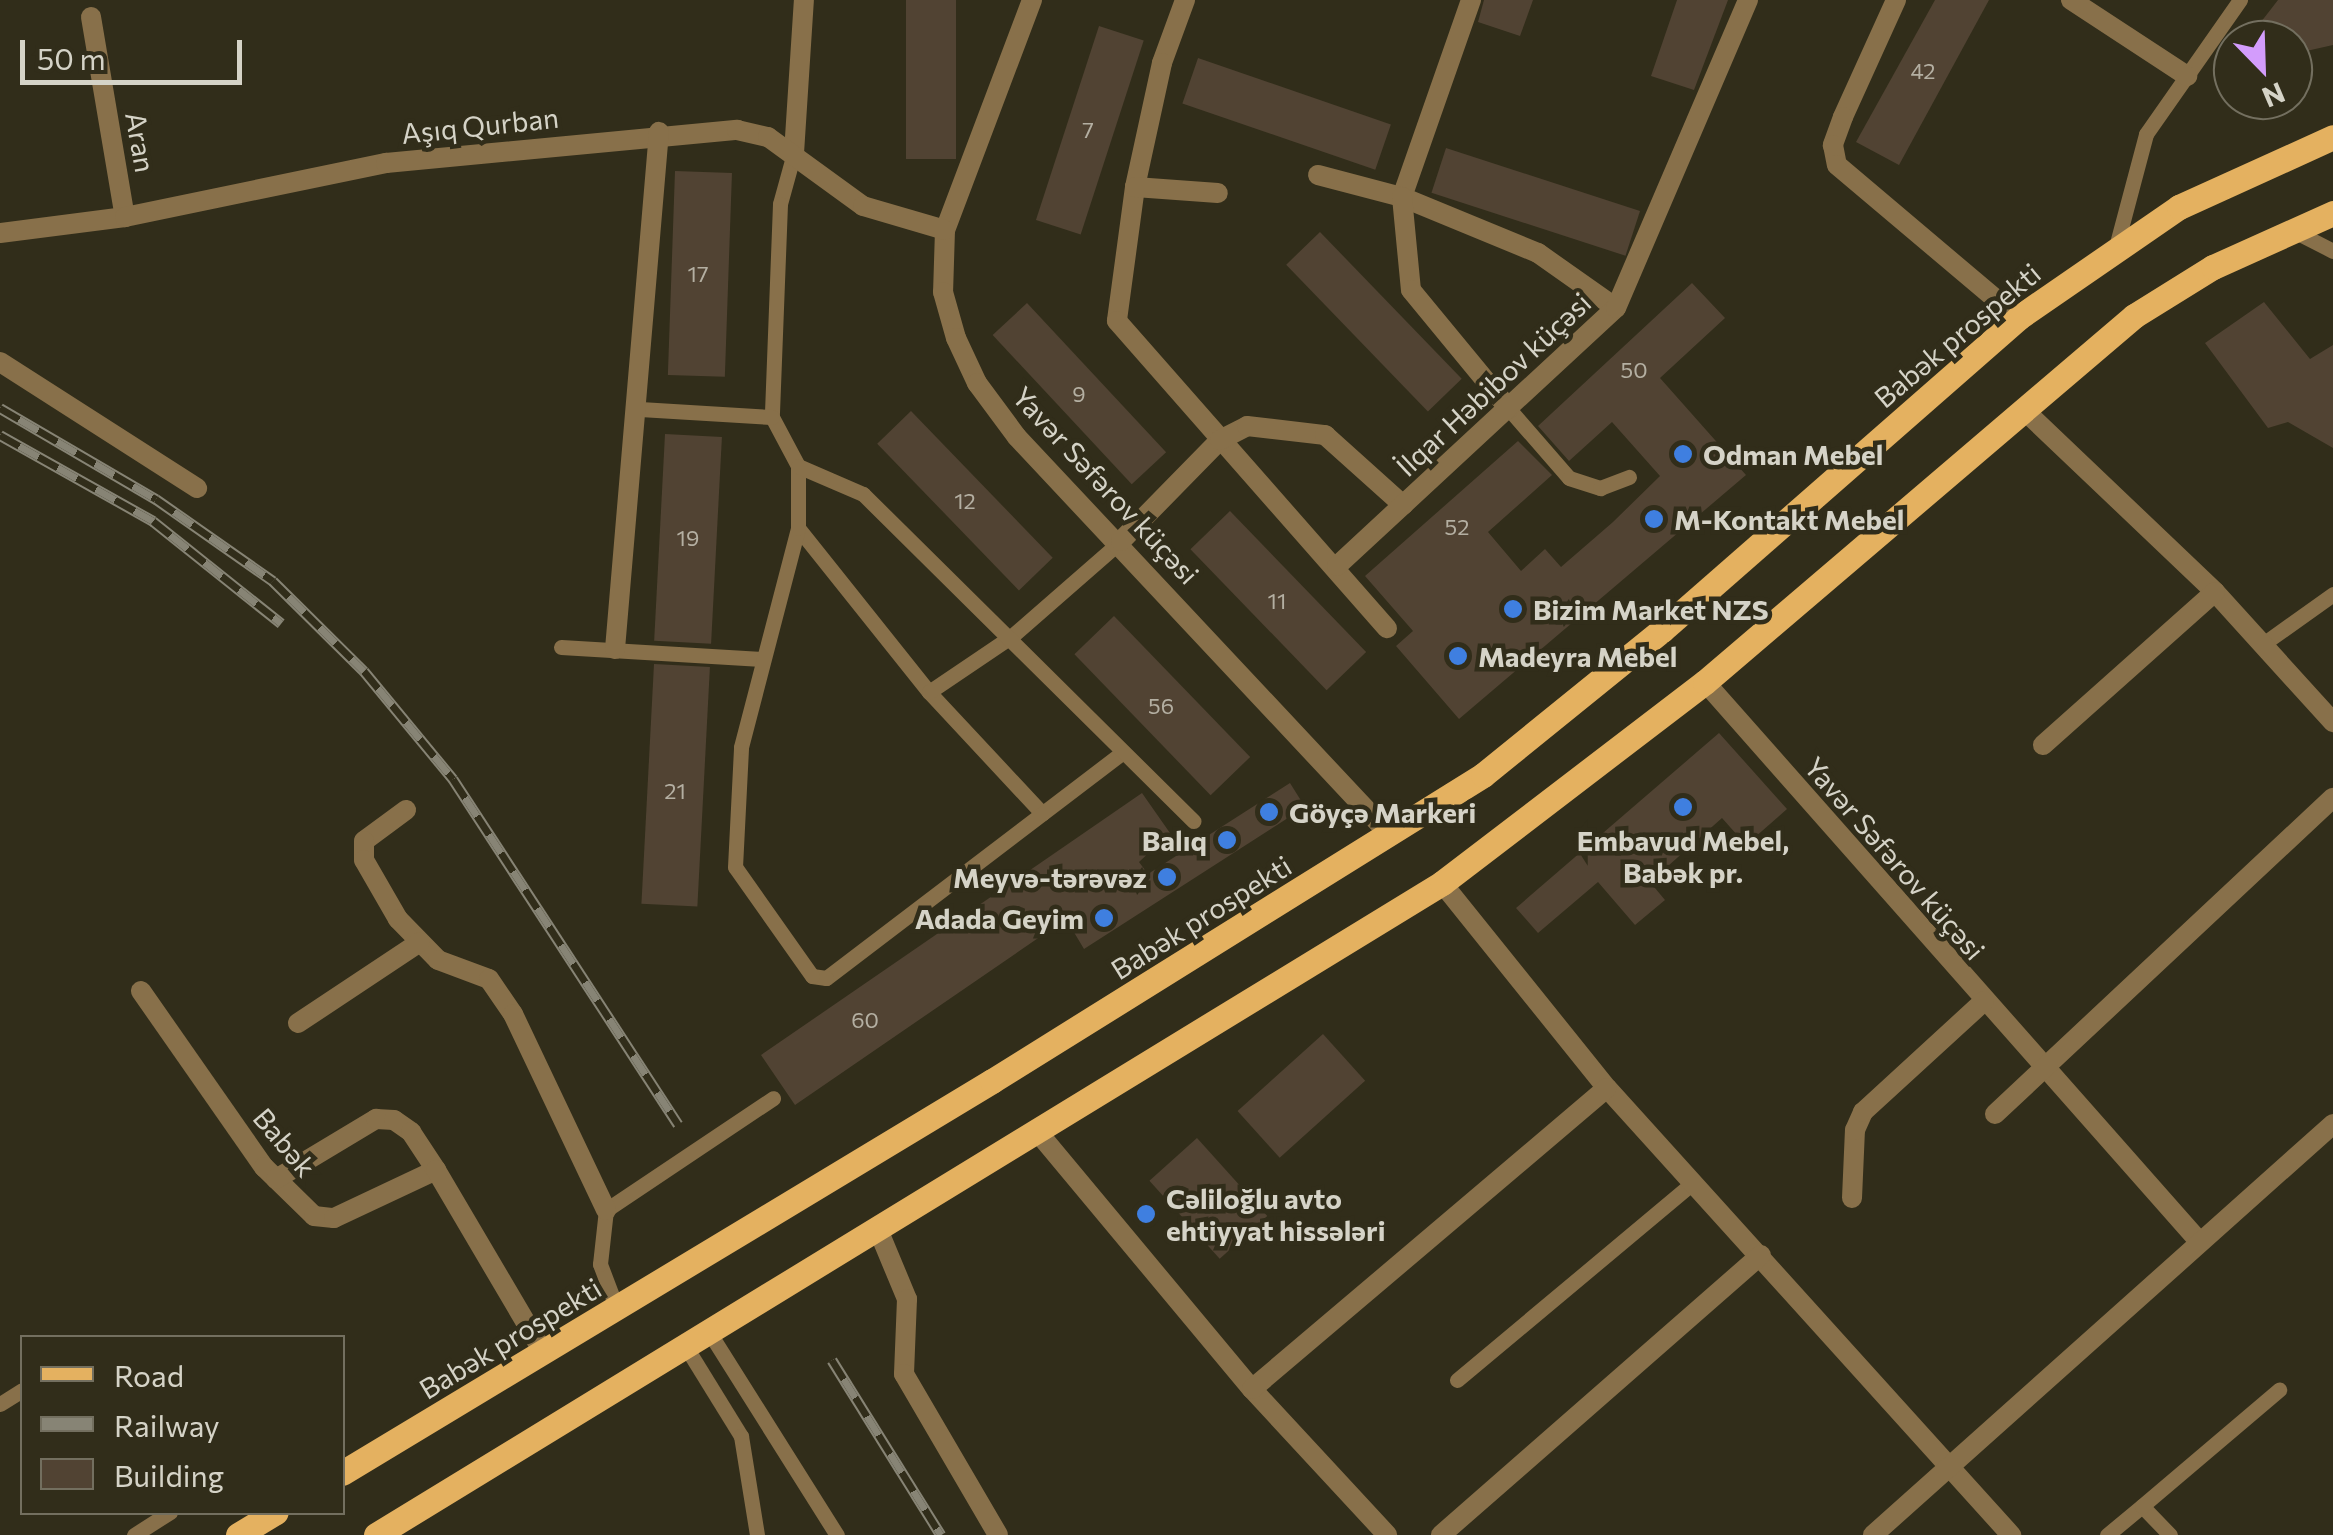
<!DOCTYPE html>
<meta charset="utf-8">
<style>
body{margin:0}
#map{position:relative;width:2333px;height:1535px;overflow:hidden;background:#312d1a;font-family:Commissioner,sans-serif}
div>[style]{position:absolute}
.building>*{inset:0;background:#514333;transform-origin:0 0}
.lane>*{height:15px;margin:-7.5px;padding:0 7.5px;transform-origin:7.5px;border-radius:7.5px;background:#88704a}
.street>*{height:20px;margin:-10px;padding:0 10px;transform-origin:10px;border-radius:10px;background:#88704a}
.primary>*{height:25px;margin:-12.5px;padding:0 12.5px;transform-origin:12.5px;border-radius:12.5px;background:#e4b160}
.rail>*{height:11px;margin-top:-5.5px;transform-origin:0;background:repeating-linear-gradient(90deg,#312d1a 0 22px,#878475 0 44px);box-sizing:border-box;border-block:2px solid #878475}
.dots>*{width:28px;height:28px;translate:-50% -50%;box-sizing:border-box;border:5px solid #312d1a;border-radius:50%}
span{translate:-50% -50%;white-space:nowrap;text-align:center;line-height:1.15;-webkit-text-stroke:9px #312d1a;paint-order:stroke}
.number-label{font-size:22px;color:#b4afa2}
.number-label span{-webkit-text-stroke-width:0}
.street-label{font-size:28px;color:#d5d3c7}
.poi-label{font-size:28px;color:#d5d3c7;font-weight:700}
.left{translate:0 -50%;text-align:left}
.right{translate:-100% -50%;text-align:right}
.legend{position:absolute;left:20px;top:1335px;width:325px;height:180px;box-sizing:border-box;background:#312d1a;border:2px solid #736f5f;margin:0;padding:12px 18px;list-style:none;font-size:30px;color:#d5d3c7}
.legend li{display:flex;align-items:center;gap:20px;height:50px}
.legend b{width:50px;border:2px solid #736f5f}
.north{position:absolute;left:2213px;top:20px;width:100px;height:100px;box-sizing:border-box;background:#312d1a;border:2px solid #736f5f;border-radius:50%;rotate:157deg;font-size:28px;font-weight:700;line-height:40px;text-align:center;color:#d5d3c7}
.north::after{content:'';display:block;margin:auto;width:35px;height:45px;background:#d39cfc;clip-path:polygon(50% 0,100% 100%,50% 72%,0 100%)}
.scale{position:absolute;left:20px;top:40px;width:222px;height:45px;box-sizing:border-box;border:5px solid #d5d3c7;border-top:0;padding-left:12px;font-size:30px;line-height:35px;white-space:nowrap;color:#d5d3c7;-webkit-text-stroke:8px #312d1a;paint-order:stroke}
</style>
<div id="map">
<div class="building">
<div style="left:906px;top:0;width:50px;height:159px"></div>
<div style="clip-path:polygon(1484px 0,1533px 0,1520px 36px,1478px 22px)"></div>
<div style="clip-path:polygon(1677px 0,1728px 0,1694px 90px,1651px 76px)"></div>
<div style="clip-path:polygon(1935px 0,1989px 0,1899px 165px,1856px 142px)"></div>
<div style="clip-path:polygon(2278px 0,2333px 0,2333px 45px,2293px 54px,2293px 40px,2247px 40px)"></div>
<div style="left:1099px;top:26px;width:47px;height:204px;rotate:18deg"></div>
<div style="left:1198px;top:58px;width:204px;height:48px;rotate:19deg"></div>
<div style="left:1446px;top:148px;width:204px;height:47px;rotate:18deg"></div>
<div style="left:675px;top:171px;width:57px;height:204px;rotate:2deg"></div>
<div style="left:1320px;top:232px;width:204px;height:47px;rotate:46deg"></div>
<div style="clip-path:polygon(1692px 283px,1725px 318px,1660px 378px,1746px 475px,1459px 719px,1396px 646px,1413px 631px,1365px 576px,1518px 441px,1552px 475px,1488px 532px,1521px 571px,1545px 549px,1561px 567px,1613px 522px,1660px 476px,1612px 422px,1569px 461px,1538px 426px)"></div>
<div style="clip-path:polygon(2264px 302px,2310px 359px,2333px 345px,2333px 448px,2288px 422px,2268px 428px,2205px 343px)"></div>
<div style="left:1027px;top:303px;width:204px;height:47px;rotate:47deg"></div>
<div style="left:911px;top:411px;width:204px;height:47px;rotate:46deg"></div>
<div style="left:665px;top:434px;width:57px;height:207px;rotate:3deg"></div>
<div style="left:1230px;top:511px;width:196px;height:55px;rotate:46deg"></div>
<div style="left:1114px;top:616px;width:196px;height:55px;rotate:46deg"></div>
<div style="left:654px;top:664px;width:56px;height:240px;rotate:3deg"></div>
<div style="clip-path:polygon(1719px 733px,1787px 809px,1746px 845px,1722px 818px,1650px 882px,1665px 900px,1635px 925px,1598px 882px,1538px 933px,1516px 908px)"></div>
<div style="clip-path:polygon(1290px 783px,1305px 807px,1084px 949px,1066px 919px,795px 1105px,761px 1055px,1142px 793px,1170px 833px,1139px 862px,1148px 874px)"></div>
<div style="left:1323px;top:1034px;width:63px;height:115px;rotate:48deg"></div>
<div style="left:1197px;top:1138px;width:105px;height:64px;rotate:48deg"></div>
</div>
<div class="lane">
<div style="left:794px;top:153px;width:53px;rotate:105.4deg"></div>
<div style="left:780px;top:204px;width:213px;rotate:92.2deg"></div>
<div style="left:772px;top:417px;width:55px;rotate:62deg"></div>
<div style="left:2292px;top:230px;width:46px;rotate:27.1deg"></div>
<div style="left:2116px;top:247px;width:117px;rotate:-75.1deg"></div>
<div style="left:2146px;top:134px;width:164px;rotate:-55deg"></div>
<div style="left:640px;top:409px;width:132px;rotate:3.5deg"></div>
<div style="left:1509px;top:409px;width:91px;rotate:49deg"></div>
<div style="left:1569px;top:478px;width:33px;rotate:18deg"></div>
<div style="left:1600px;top:488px;width:31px;rotate:-21deg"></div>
<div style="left:798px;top:528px;width:210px;rotate:51.4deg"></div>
<div style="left:929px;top:692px;width:166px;rotate:47deg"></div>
<div style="left:2263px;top:644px;width:86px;rotate:-35.5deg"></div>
<div style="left:561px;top:647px;width:201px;rotate:3.4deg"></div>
<div style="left:929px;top:692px;width:100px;rotate:-34deg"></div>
<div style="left:1012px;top:636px;width:145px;rotate:-41.1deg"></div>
<div style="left:1123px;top:752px;width:373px;rotate:142.7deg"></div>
<div style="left:826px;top:978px;width:14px;rotate:-172deg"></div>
<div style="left:812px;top:976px;width:133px;rotate:-125.2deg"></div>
<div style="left:735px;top:867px;width:120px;rotate:-87.1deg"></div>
<div style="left:741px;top:747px;width:226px;rotate:-75.4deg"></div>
<div style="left:798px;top:528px;width:62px;rotate:-90deg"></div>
<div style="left:798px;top:466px;width:71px;rotate:23.3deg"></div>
<div style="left:863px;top:494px;width:465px;rotate:44.7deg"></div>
<div style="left:617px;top:1309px;width:48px;rotate:-110.7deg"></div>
<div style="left:600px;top:1264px;width:54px;rotate:-83.7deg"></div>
<div style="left:606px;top:1210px;width:201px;rotate:-33.8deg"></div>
<div style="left:709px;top:1332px;width:240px;rotate:57.8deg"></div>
<div style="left:686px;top:1347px;width:105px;rotate:58.3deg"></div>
<div style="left:741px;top:1436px;width:100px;rotate:80.8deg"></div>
<div style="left:1457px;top:1380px;width:307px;rotate:-39.9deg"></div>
<div style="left:0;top:1404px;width:26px;rotate:-32deg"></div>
<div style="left:134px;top:1535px;width:43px;rotate:-32.6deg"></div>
<div style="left:2107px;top:1535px;width:45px;rotate:-39.6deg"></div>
<div style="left:2170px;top:1535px;width:40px;rotate:-134deg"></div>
<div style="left:2142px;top:1506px;width:180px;rotate:-40.3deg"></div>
</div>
<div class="street">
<div style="left:1032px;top:0;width:246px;rotate:110.7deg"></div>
<div style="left:945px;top:230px;width:62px;rotate:91.8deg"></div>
<div style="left:943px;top:292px;width:48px;rotate:74.2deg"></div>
<div style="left:956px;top:338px;width:50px;rotate:65deg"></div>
<div style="left:977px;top:383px;width:67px;rotate:53.5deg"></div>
<div style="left:1017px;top:437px;width:545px;rotate:46.86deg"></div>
<div style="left:1185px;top:0;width:67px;rotate:110.1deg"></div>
<div style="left:1162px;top:63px;width:127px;rotate:102.3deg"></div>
<div style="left:1135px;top:187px;width:135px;rotate:97.7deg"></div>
<div style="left:1117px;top:321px;width:409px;rotate:48.7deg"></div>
<div style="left:1471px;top:0;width:209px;rotate:109.3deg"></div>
<div style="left:1402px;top:197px;width:147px;rotate:22.4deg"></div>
<div style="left:1538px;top:253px;width:95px;rotate:35.2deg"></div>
<div style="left:1896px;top:0;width:128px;rotate:114.4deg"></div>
<div style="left:1843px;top:117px;width:30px;rotate:110deg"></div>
<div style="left:1833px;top:145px;width:20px;rotate:79deg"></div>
<div style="left:1837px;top:165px;width:237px;rotate:40.2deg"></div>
<div style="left:2071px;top:0;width:139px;rotate:33.2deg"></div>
<div style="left:91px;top:17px;width:203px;rotate:80.4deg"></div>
<div style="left:794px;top:153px;width:153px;rotate:-86.3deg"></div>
<div style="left:1318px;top:175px;width:87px;rotate:14.7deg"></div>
<div style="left:1402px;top:197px;width:93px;rotate:84.5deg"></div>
<div style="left:1411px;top:290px;width:154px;rotate:50.5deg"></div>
<div style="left:1135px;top:187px;width:83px;rotate:4.1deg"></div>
<div style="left:0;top:233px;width:126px;rotate:-7.3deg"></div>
<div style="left:125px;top:217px;width:267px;rotate:-11.7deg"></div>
<div style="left:386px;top:163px;width:353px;rotate:-5.4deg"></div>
<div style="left:737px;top:130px;width:32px;rotate:13deg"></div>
<div style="left:768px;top:137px;width:117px;rotate:36deg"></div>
<div style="left:863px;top:206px;width:85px;rotate:16.3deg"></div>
<div style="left:0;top:362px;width:234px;rotate:32.6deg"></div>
<div style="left:2023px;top:409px;width:265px;rotate:43.6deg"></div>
<div style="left:2215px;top:592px;width:176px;rotate:47.8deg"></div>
<div style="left:1121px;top:541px;width:141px;rotate:-45.6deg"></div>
<div style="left:1220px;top:440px;width:30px;rotate:-27deg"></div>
<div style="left:1247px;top:426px;width:79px;rotate:6.6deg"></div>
<div style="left:1325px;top:435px;width:105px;rotate:41.9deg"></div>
<div style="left:1337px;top:566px;width:380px;rotate:-42.8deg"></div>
<div style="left:1616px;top:308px;width:335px;rotate:-66.8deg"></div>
<div style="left:615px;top:649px;width:519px;rotate:-85.14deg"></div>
<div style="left:1705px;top:682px;width:745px;rotate:48.54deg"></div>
<div style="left:2043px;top:745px;width:230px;rotate:-41.7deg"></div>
<div style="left:406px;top:810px;width:52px;rotate:143.6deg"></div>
<div style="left:364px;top:841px;width:19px;rotate:90deg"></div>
<div style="left:364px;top:860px;width:68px;rotate:60deg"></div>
<div style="left:398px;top:919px;width:57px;rotate:45.7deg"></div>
<div style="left:438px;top:960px;width:54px;rotate:20.4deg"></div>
<div style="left:489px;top:979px;width:42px;rotate:55.6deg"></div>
<div style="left:513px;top:1014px;width:217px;rotate:64.6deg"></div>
<div style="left:1442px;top:883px;width:263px;rotate:51.2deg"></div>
<div style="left:1607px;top:1088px;width:603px;rotate:47.89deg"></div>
<div style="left:141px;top:991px;width:215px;rotate:55.1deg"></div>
<div style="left:264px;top:1167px;width:70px;rotate:44.4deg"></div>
<div style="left:314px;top:1216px;width:20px;rotate:6deg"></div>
<div style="left:334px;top:1218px;width:113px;rotate:-25.2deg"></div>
<div style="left:298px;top:1023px;width:146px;rotate:-33.6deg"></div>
<div style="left:1995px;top:1114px;width:463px;rotate:-43.1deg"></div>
<div style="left:1036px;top:1130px;width:337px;rotate:50.2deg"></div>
<div style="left:1252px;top:1389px;width:199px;rotate:47.2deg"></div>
<div style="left:276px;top:1179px;width:117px;rotate:-31deg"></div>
<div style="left:376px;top:1119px;width:18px;rotate:3deg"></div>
<div style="left:394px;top:1120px;width:21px;rotate:35deg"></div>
<div style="left:411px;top:1132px;width:45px;rotate:56.7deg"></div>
<div style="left:436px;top:1170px;width:211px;rotate:59.5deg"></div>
<div style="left:1852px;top:1198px;width:68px;rotate:-87.5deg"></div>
<div style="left:1855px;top:1130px;width:20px;rotate:-66deg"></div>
<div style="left:1863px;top:1112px;width:164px;rotate:-42.5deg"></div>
<div style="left:877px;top:1227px;width:78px;rotate:67.4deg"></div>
<div style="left:907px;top:1299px;width:75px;rotate:92.3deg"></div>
<div style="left:904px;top:1374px;width:186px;rotate:59.7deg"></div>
<div style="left:1252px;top:1389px;width:465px;rotate:-40.3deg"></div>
<div style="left:1441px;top:1535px;width:425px;rotate:-41.2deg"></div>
<div style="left:1873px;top:1535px;width:617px;rotate:-41.78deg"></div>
</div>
<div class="primary">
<div style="left:342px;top:1473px;width:759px;rotate:-31.09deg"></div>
<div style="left:992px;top:1081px;width:579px;rotate:-31.93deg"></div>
<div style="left:1483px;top:775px;width:230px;rotate:-39deg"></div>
<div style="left:1662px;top:630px;width:473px;rotate:-41.2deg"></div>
<div style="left:2018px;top:318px;width:196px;rotate:-34.6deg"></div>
<div style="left:2179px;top:207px;width:169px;rotate:-24.4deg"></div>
<div style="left:238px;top:1535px;width:44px;rotate:-31.2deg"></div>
<div style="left:376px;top:1535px;width:1250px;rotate:-31.45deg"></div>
<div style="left:1442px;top:883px;width:331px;rotate:-37.4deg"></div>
<div style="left:1705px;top:682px;width:564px;rotate:-40.47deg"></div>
<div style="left:2134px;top:316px;width:93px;rotate:-31.8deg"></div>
<div style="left:2213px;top:267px;width:132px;rotate:-24.2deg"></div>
</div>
<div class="rail">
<div style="left:0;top:408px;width:181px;rotate:30.3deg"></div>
<div style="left:156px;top:499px;width:143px;rotate:35deg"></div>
<div style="left:273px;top:581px;width:128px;rotate:44.7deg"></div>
<div style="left:364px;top:671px;width:140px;rotate:50.5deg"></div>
<div style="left:453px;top:779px;width:412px;rotate:56.9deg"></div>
<div style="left:0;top:435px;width:176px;rotate:29.3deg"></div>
<div style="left:153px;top:521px;width:164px;rotate:38.6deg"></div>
<div style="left:832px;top:1360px;width:206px;rotate:58.1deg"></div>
</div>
<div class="dots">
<div style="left:1683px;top:454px;background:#3f7fe0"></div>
<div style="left:1654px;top:519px;background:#3f7fe0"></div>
<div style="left:1513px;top:609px;background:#3f7fe0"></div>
<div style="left:1458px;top:656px;background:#3f7fe0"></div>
<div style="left:1683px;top:807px;background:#3f7fe0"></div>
<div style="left:1269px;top:812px;background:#3f7fe0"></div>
<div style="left:1227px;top:840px;background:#3f7fe0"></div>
<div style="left:1167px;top:877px;background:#3f7fe0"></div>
<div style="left:1104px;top:918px;background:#3f7fe0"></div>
<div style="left:1146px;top:1214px;background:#3f7fe0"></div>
</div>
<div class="number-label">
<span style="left:1923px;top:71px">42</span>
<span style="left:1088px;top:130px">7</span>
<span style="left:698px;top:274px">17</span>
<span style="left:1634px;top:370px">50</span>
<span style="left:1079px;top:394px">9</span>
<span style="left:965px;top:501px">12</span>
<span style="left:1457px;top:527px">52</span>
<span style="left:688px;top:538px">19</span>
<span style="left:1277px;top:601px">11</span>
<span style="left:1161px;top:706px">56</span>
<span style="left:675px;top:791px">21</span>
<span style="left:865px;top:1020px">60</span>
</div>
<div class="street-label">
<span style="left:480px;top:125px;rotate:-6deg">Aşıq Qurban</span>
<span style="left:141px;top:142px;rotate:80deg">Aran</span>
<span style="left:1957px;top:335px;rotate:-40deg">Babək prospekti</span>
<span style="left:1493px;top:384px;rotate:-43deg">İlqar Həbibov küçəsi</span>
<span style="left:1106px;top:485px;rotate:47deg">Yavər Səfərov küçəsi</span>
<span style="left:1895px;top:858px;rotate:49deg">Yavər Səfərov küçəsi</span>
<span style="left:1201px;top:917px;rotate:-32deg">Babək prospekti</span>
<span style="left:285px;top:1142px;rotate:50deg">Babək</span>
<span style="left:510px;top:1338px;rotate:-31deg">Babək prospekti</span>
</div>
<div class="poi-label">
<span class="left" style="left:1703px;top:454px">Odman Mebel</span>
<span class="left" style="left:1674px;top:519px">M-Kontakt Mebel</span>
<span class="left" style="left:1533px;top:609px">Bizim Market NZS</span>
<span class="left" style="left:1478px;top:656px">Madeyra Mebel</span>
<span class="left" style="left:1289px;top:812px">Göyçə Markeri</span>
<span class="right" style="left:1207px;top:840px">Balıq</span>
<span style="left:1683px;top:856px">Embavud Mebel,<br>Babək pr.</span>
<span class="right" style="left:1147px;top:877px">Meyvə-tərəvəz</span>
<span class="right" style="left:1084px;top:918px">Adada Geyim</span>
<span class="left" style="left:1166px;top:1214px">Cəliloğlu avto<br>ehtiyyat hissələri</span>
</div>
<ul class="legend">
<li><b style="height:12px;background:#e4b160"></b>Road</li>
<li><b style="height:12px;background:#878475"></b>Railway</li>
<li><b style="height:28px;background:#514333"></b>Building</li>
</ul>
<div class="north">N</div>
<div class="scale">50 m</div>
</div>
